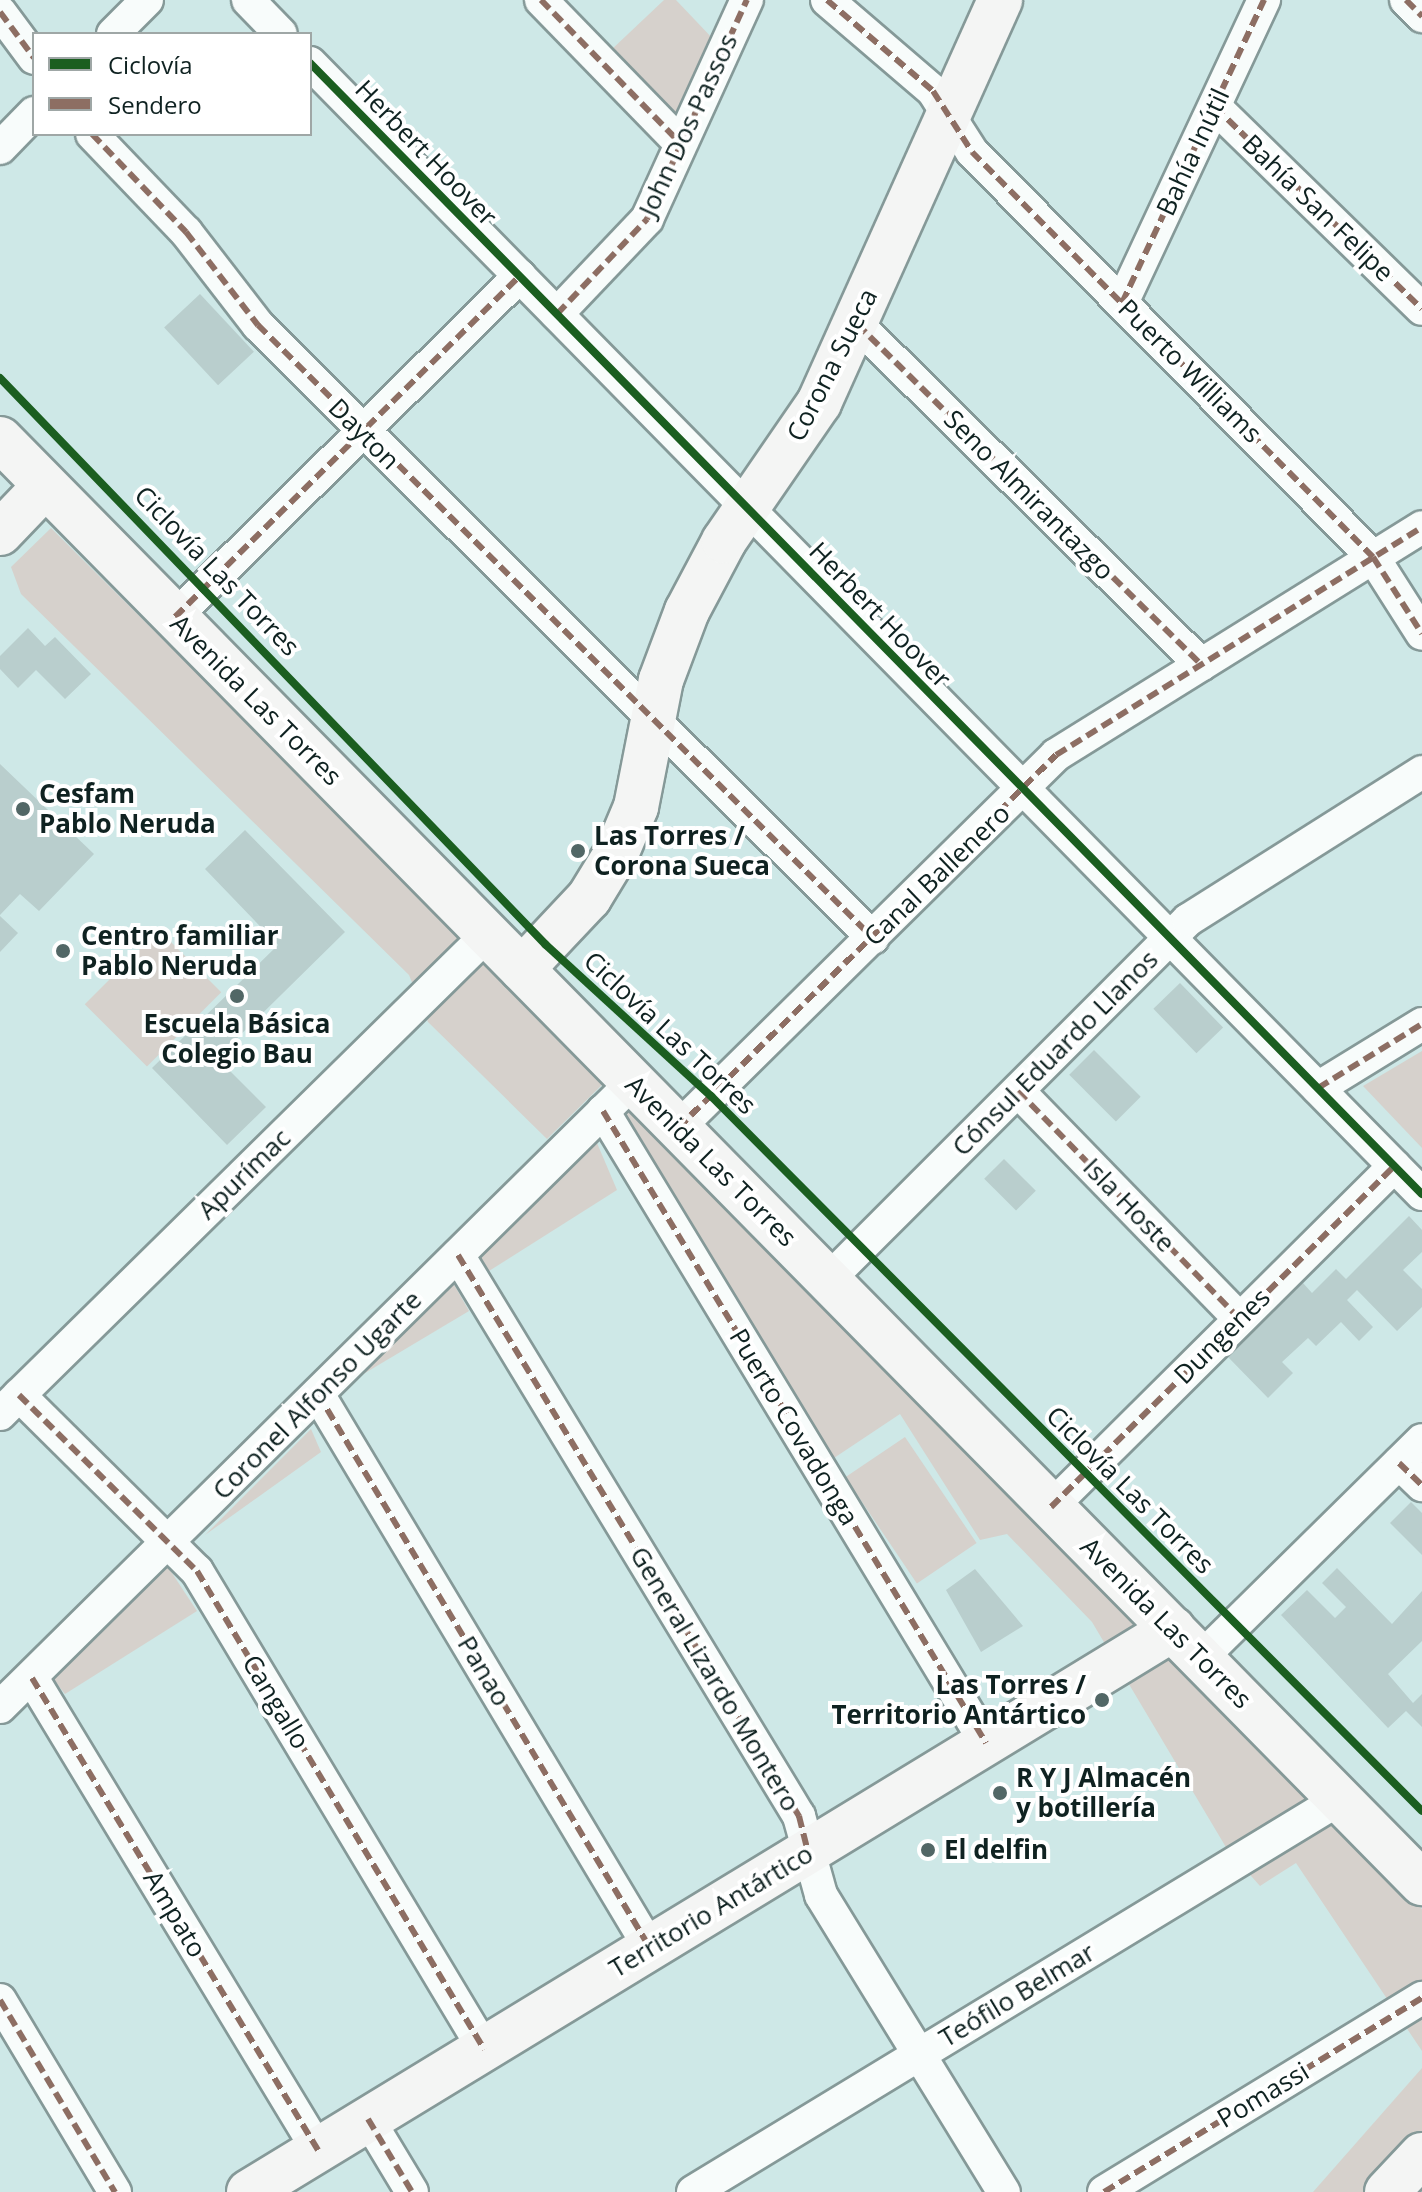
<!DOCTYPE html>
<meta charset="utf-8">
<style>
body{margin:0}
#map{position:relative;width:1422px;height:2192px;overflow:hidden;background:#cee8e7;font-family:"Open Sans",sans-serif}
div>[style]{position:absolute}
.green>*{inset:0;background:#d6d1cc;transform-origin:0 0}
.building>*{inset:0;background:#b9cecd;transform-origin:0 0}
.roads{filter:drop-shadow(2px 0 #859998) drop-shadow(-2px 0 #859998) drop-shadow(0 2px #859998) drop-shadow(0 -2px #859998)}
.street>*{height:32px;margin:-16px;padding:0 16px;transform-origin:16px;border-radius:16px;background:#f8fcfb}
.secondary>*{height:44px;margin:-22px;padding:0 22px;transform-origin:22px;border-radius:22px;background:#f4f5f4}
.quiet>*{height:6px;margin-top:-3px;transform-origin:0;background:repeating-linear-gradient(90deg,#8d6e63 0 12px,transparent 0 18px)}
.cycleway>*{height:8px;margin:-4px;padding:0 4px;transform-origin:4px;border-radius:4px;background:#1b5e20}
.dots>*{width:22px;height:22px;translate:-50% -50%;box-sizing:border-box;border:4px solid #fff;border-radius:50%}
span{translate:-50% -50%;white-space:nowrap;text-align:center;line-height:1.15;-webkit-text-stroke:8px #fff;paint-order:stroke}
.street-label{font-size:26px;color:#0f2221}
.poi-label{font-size:26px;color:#0f2221;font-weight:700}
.left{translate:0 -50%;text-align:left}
.right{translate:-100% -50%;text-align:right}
.legend{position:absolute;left:32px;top:32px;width:280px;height:104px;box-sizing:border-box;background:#fff;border:2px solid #9fa7a6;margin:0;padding:10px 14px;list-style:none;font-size:24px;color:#0f2221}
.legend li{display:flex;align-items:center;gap:16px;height:40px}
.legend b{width:40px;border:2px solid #9fa7a6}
</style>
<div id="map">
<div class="green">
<div style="clip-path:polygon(664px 0,676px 0,715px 41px,678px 122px,610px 51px)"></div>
<div style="clip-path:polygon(51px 528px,606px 1081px,547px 1139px,428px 1022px,409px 975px,21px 594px,11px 567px)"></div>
<div style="left:159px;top:930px;width:88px;height:105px;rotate:45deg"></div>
<div style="clip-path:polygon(1422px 1051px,1422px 1148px,1363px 1086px)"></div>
<div style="clip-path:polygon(626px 1103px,1422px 1909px,1422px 2051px,1296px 1863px,1260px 1886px,1227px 1849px,1092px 1622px,1007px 1534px,980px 1540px,900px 1414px,828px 1462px,620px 1110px)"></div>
<div style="clip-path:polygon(597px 1143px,617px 1190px,489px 1271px,477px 1254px)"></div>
<div style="clip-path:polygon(451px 1279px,469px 1311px,345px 1385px)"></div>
<div style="clip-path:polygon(311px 1429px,321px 1452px,205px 1535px)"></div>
<div style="left:905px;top:1437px;width:128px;height:72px;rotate:56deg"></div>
<div style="clip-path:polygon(166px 1564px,197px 1611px,65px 1694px,53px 1679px)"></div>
<div style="clip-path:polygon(1422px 2068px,1422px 2139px,1374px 2192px,1313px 2192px)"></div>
</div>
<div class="building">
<div style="left:200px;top:294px;width:79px;height:49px;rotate:47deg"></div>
<div style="clip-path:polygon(28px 628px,45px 646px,55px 637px,91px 674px,65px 699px,36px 670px,18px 688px,0 669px,0 656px)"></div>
<div style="clip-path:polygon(0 764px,94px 854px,39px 911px,20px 894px,0 915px)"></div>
<div style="clip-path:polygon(245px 830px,345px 932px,217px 1058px,266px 1107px,227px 1145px,152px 1068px,278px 945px,205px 869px)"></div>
<div style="clip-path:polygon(0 916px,18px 933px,0 952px)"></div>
<div style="left:1180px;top:983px;width:62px;height:37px;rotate:46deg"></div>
<div style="left:1094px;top:1050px;width:66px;height:35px;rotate:45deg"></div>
<div style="left:1004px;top:1159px;width:45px;height:28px;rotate:45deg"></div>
<div style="clip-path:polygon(1409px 1216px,1422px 1230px,1422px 1252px,1403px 1270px,1422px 1289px,1422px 1307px,1397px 1331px,1357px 1290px,1347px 1300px,1373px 1327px,1359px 1341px,1341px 1322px,1316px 1346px,1308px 1338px,1282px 1362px,1293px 1373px,1268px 1398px,1228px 1357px,1303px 1283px,1312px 1293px,1336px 1269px,1346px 1279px)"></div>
<div style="clip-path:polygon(1411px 1502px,1422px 1513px,1422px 1555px,1390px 1523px)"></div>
<div style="clip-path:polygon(1337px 1568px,1392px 1624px,1422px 1591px,1422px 1641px,1388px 1674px,1413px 1703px,1422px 1694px,1422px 1727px,1406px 1711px,1388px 1728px,1281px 1615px,1307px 1590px,1335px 1618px,1346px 1607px,1322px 1583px)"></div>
<div style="clip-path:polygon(975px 1569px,1023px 1626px,981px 1652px,946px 1590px)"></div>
</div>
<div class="roads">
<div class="street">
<div style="left:248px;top:0;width:47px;rotate:45.9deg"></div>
<div style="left:541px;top:0;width:199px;rotate:45.8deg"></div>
<div style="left:827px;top:0;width:140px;rotate:40.6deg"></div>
<div style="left:933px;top:91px;width:72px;rotate:57.4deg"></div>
<div style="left:972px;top:152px;width:570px;rotate:45.28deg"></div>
<div style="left:1373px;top:557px;width:91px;rotate:57.5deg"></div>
<div style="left:1406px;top:0;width:23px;rotate:45deg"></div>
<div style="left:0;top:12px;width:57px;rotate:53.5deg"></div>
<div style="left:113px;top:34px;width:48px;rotate:-45deg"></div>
<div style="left:310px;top:63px;width:1586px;rotate:45.49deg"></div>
<div style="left:1215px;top:107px;width:289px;rotate:44.3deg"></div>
<div style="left:92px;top:134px;width:136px;rotate:46.2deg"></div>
<div style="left:186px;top:232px;width:118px;rotate:52.3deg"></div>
<div style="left:258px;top:325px;width:868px;rotate:44.91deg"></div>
<div style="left:0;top:148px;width:49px;rotate:-45.8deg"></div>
<div style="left:1122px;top:303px;width:335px;rotate:-64.9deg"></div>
<div style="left:557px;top:314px;width:131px;rotate:-46.5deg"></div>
<div style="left:647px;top:219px;width:241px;rotate:-65.5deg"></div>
<div style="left:857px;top:324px;width:484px;rotate:44.7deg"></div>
<div style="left:175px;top:617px;width:485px;rotate:-44.7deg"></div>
<div style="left:1318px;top:1088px;width:122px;rotate:-31.6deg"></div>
<div style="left:1018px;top:1091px;width:318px;rotate:45.8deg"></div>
<div style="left:603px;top:1111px;width:739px;rotate:58.78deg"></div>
<div style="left:678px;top:1128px;width:531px;rotate:-44.62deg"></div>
<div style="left:1056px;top:755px;width:431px;rotate:-31.9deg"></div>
<div style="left:458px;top:1255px;width:657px;rotate:58.71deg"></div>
<div style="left:799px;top:1816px;width:82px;rotate:74.4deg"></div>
<div style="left:821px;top:1895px;width:349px;rotate:58.4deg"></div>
<div style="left:829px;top:1279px;width:508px;rotate:-45deg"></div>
<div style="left:1188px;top:920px;width:277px;rotate:-32.3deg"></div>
<div style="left:318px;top:1394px;width:646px;rotate:59.07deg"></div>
<div style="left:19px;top:1395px;width:250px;rotate:44.7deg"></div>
<div style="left:197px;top:1571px;width:558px;rotate:59.02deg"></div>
<div style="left:0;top:1414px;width:685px;rotate:-44.53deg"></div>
<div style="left:1399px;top:1463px;width:32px;rotate:44deg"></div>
<div style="left:1051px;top:1507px;width:484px;rotate:-44.8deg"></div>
<div style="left:1201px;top:1658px;width:310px;rotate:-44.6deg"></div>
<div style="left:32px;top:1678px;width:552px;rotate:58.79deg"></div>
<div style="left:0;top:1707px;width:890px;rotate:-44.64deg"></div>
<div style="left:0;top:2000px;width:224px;rotate:59.1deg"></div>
<div style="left:368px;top:2119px;width:85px;rotate:58.9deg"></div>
<div style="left:693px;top:2192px;width:757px;rotate:-31.28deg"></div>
<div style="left:1104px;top:2192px;width:373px;rotate:-31.4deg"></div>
</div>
<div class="secondary">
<div style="left:0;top:439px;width:2027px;rotate:45.44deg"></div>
<div style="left:0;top:533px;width:65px;rotate:-46.2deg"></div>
<div style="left:522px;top:969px;width:98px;rotate:-46.7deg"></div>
<div style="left:589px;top:898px;width:54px;rotate:-58.7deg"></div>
<div style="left:617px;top:852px;width:49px;rotate:-67.1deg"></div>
<div style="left:636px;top:807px;width:129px;rotate:-78.9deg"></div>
<div style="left:661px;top:680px;width:74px;rotate:-69.4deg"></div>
<div style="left:687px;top:611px;width:79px;rotate:-62.1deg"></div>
<div style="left:724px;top:541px;width:168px;rotate:-55.5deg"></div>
<div style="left:819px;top:403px;width:442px;rotate:-65.8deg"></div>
<div style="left:249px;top:2192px;width:1082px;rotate:-31.35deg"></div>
<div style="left:1387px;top:2192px;width:51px;rotate:-46.6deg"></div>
</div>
</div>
<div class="quiet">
<div style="left:541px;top:0;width:199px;rotate:45.8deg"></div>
<div style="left:827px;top:0;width:140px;rotate:40.6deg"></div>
<div style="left:933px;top:91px;width:72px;rotate:57.4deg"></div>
<div style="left:972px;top:152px;width:570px;rotate:45.28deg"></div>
<div style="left:1373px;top:557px;width:91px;rotate:57.5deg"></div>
<div style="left:1406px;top:0;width:23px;rotate:45deg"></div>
<div style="left:0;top:12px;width:57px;rotate:53.5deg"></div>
<div style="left:1215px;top:107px;width:289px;rotate:44.3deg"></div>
<div style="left:92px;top:134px;width:136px;rotate:46.2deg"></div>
<div style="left:186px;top:232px;width:118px;rotate:52.3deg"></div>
<div style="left:258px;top:325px;width:868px;rotate:44.91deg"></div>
<div style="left:1122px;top:303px;width:335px;rotate:-64.9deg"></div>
<div style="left:557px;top:314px;width:131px;rotate:-46.5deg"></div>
<div style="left:647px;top:219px;width:241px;rotate:-65.5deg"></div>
<div style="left:857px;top:324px;width:484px;rotate:44.7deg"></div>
<div style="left:175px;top:617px;width:485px;rotate:-44.7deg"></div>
<div style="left:1318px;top:1088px;width:122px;rotate:-31.6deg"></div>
<div style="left:1018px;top:1091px;width:318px;rotate:45.8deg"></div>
<div style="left:603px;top:1111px;width:739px;rotate:58.78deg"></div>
<div style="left:678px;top:1128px;width:531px;rotate:-44.62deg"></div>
<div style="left:1056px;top:755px;width:431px;rotate:-31.9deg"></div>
<div style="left:458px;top:1255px;width:657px;rotate:58.71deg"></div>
<div style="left:799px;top:1816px;width:37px;rotate:76deg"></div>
<div style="left:318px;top:1394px;width:646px;rotate:59.07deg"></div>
<div style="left:19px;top:1395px;width:250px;rotate:44.7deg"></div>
<div style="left:197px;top:1571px;width:558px;rotate:59.02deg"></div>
<div style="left:1399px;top:1463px;width:32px;rotate:44deg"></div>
<div style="left:1051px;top:1507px;width:484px;rotate:-44.8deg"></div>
<div style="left:32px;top:1678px;width:552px;rotate:58.79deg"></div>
<div style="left:0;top:2000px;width:224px;rotate:59.1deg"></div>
<div style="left:368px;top:2119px;width:85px;rotate:58.9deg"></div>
<div style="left:1104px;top:2192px;width:373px;rotate:-31.4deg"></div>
</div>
<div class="cycleway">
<div style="left:310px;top:63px;width:1586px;rotate:45.49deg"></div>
<div style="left:0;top:378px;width:787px;rotate:46.08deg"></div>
<div style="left:546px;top:945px;width:224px;rotate:42.5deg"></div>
<div style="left:711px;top:1096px;width:1008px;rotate:45.16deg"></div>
</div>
<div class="dots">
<div style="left:23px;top:809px;background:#526766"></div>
<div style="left:578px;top:851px;background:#526766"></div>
<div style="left:63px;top:951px;background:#526766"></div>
<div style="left:237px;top:996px;background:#526766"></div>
<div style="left:1102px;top:1700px;background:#526766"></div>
<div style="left:1000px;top:1793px;background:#526766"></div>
<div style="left:928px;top:1850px;background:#526766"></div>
</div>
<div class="street-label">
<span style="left:688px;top:125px;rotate:-65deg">John Dos Passos</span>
<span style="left:1193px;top:152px;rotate:-65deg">Bahía Inútil</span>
<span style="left:426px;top:153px;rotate:46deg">Herbert Hoover</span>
<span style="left:1318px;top:208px;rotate:44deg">Bahía San Felipe</span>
<span style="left:832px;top:365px;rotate:-63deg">Corona Sueca</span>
<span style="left:1190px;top:371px;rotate:45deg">Puerto Williams</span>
<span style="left:364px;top:434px;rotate:45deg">Dayton</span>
<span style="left:1029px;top:495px;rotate:45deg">Seno Almirantazgo</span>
<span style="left:217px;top:571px;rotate:46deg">Ciclovía Las Torres</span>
<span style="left:880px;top:615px;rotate:46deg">Herbert Hoover</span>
<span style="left:256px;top:700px;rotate:45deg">Avenida Las Torres</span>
<span style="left:937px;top:875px;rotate:-44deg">Canal Ballenero</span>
<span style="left:670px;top:1033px;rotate:43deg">Ciclovía Las Torres</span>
<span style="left:1055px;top:1053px;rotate:-45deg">Cónsul Eduardo Llanos</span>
<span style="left:711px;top:1161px;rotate:45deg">Avenida Las Torres</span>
<span style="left:244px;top:1174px;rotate:-44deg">Apurímac</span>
<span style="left:1129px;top:1205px;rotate:46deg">Isla Hoste</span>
<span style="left:1222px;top:1336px;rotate:-45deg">Dungenes</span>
<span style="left:317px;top:1395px;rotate:-45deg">Coronel Alfonso Ugarte</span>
<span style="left:794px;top:1427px;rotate:59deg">Puerto Covadonga</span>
<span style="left:1130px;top:1490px;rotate:45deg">Ciclovía Las Torres</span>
<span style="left:1166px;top:1623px;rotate:45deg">Avenida Las Torres</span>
<span style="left:484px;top:1671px;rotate:59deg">Panao</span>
<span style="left:715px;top:1679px;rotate:59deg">General Lizardo Montero</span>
<span style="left:276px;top:1702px;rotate:59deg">Cangallo</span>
<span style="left:711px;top:1911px;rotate:-31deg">Territorio Antártico</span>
<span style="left:175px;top:1914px;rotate:59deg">Ampato</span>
<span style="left:1017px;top:1995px;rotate:-31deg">Teófilo Belmar</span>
<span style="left:1263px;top:2095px;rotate:-31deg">Pomassi</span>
</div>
<div class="poi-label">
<span class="left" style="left:39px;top:809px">Cesfam<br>Pablo Neruda</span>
<span class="left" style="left:594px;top:851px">Las Torres /<br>Corona Sueca</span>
<span class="left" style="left:81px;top:951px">Centro familiar<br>Pablo Neruda</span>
<span style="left:237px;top:1039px">Escuela Básica<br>Colegio Bau</span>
<span class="right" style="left:1086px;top:1700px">Las Torres /<br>Territorio Antártico</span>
<span class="left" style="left:1016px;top:1793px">R Y J Almacén<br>y botillería</span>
<span class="left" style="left:944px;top:1850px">El delfin</span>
</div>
<ul class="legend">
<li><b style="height:10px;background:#1b5e20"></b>Ciclovía</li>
<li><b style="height:10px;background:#8d6e63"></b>Sendero</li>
</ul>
</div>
